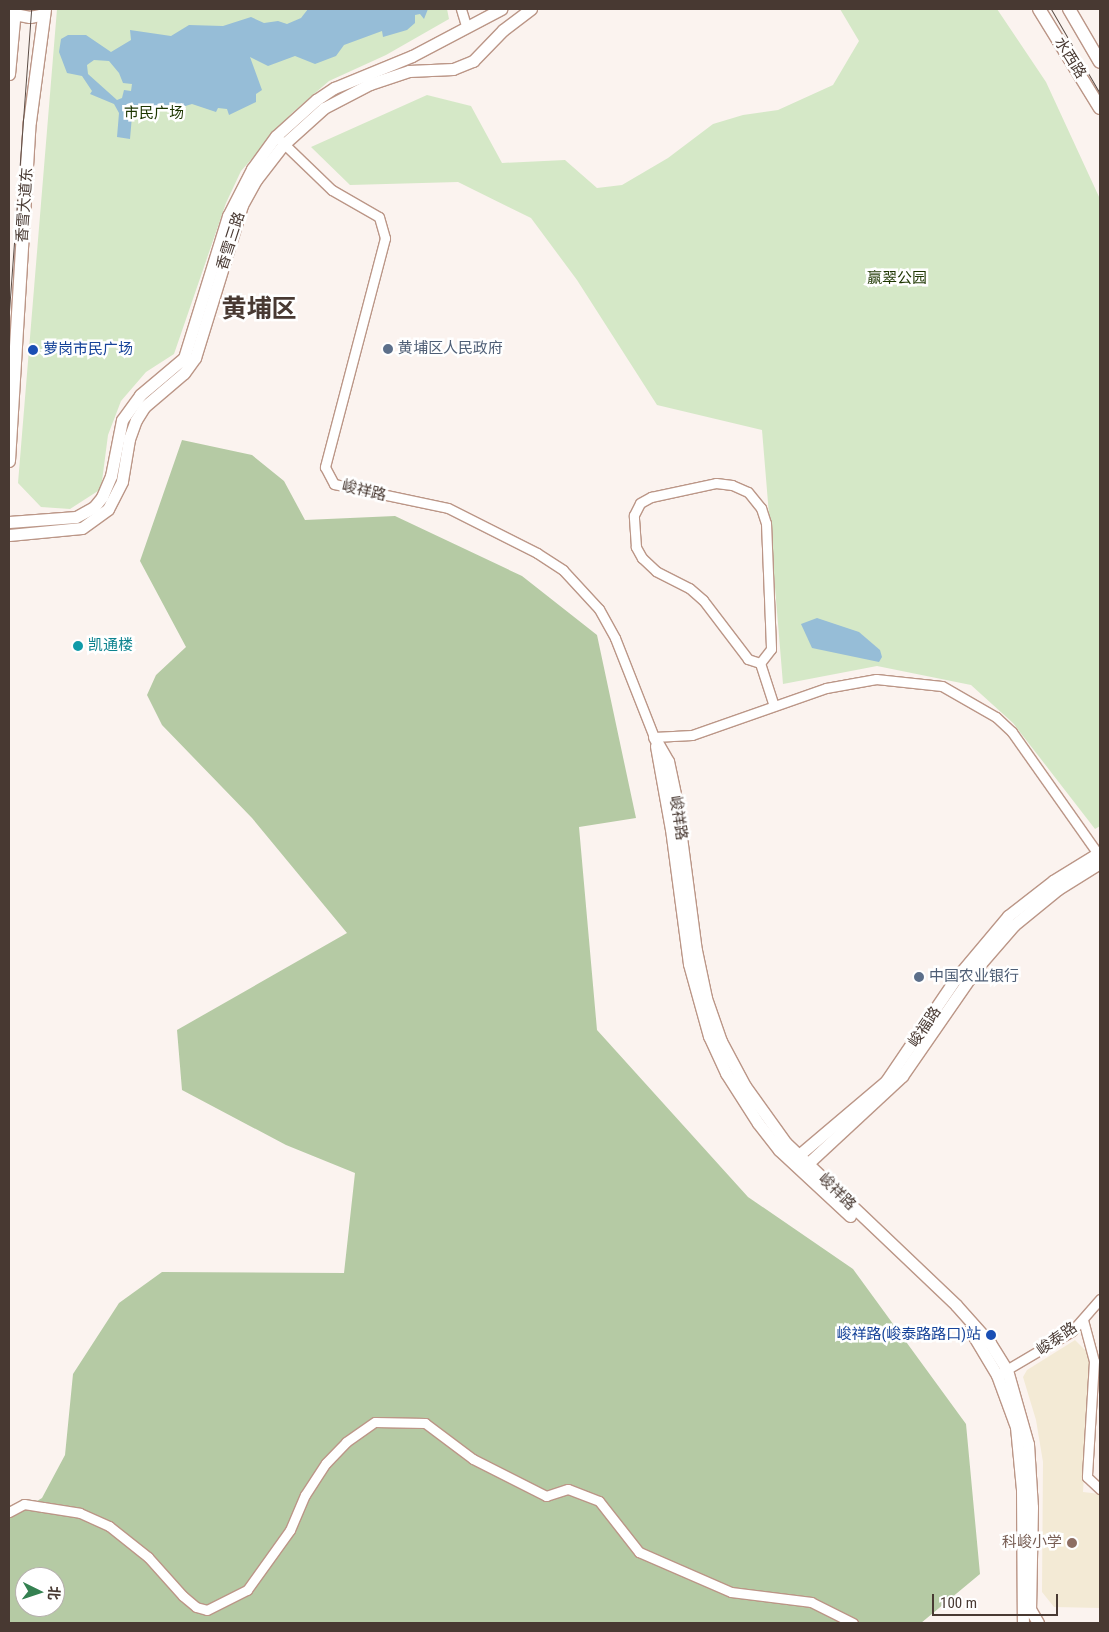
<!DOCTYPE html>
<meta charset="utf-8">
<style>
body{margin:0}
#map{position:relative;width:1109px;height:1632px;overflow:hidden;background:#fbf3ef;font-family:"Roboto Condensed","Noto Sans SC",sans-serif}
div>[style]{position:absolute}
.education>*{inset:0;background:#f3ead5}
.green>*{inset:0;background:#d5e8c7}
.forest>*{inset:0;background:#b5caa4}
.water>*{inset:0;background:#96bdd7}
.roads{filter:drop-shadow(1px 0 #bb9687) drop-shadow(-1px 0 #bb9687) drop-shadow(0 1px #bb9687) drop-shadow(0 -1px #bb9687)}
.minor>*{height:9px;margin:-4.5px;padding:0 4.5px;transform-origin:4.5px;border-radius:4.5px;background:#fff}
.tertiary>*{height:11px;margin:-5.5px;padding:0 5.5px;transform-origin:5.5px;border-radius:5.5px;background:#fff}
.secondary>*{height:12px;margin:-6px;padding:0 6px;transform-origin:6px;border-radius:6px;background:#fff}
.tram>*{height:1px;margin:-0.5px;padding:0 0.5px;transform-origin:0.5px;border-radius:0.5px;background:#5b4d46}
.dots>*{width:14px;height:14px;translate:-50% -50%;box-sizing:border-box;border:2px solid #fff;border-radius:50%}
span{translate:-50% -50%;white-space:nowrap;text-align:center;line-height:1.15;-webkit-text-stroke:5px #fff;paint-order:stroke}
.street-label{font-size:15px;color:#483932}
.park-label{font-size:15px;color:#1d3600}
.service-label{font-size:15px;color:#4e5e75}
.left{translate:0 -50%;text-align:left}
.transit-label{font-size:15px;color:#164399}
.right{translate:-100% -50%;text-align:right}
.culture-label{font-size:15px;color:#0d838f}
.education-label{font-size:15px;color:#785e54}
.town-label{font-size:25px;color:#483932;font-weight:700}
.frame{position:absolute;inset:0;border:10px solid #483932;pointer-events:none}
.north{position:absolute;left:15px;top:1567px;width:50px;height:50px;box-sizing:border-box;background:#fff;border:1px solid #b6b0ad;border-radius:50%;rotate:94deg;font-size:14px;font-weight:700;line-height:20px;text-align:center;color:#483932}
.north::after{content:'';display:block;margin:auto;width:18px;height:22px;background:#348151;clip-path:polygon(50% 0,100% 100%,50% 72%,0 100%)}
.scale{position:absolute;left:932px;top:1594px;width:126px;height:22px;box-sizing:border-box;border:2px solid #483932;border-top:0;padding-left:6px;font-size:15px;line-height:18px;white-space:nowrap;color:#483932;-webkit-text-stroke:4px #fff;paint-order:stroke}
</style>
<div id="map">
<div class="education">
<div style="clip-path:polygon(1075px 1340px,1091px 1356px,1083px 1492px,1100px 1494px,1100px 1608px,1054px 1607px,1042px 1592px,1043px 1462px,1036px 1420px,1023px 1377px,1027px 1370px)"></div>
</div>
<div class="green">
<div style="clip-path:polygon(57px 9px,447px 9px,449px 19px,386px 55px,329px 81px,292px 113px,241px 171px,226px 203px,174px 354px,146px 372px,121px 401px,108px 435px,101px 489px,70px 509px,41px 507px,18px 483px)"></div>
<div style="clip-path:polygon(840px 9px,997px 9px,1046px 82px,1100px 199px,1100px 826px,1095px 829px,1013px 723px,971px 685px,877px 666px,783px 684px,762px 430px,657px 405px,577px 280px,531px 218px,458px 182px,350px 185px,311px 147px,427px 95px,471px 106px,502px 163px,565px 160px,597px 188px,622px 185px,668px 158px,713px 124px,743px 115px,778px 110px,833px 85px,859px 41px)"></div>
</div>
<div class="forest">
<div style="clip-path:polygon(evenodd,182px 440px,252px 455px,284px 481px,305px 520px,395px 516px,522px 576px,597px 635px,636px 818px,579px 827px,597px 1030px,748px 1197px,853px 1269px,966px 1424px,980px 1574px,921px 1623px,9px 1623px,9px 1518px,42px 1498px,65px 1455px,73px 1374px,119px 1303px,162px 1272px,344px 1273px,355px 1173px,286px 1145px,182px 1090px,177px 1030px,347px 933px,252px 818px,162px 725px,147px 695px,156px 675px,186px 647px,140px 561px,182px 440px,25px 1577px,55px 1577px,55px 1607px,25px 1607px,25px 1577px)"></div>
</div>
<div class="water">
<div style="clip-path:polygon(evenodd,308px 9px,428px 9px,424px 19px,420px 14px,415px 15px,415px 23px,407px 30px,383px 37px,382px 31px,344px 45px,336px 56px,315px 64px,295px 56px,268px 66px,250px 57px,262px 90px,256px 94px,256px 102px,229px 115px,227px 109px,218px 108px,216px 112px,192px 104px,179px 108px,175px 104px,155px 109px,146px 118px,139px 109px,132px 116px,130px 139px,117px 137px,119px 113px,114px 104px,90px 94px,92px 91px,82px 76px,67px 73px,59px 52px,61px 39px,68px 35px,86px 35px,111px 52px,131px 40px,130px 30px,171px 36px,189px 25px,223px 26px,251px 17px,264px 23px,278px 21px,287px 24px,301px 18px,308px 9px,94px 60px,109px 61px,119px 73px,123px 83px,132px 84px,131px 91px,124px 90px,122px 98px,117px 100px,88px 74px,87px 65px,94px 60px)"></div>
<div style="clip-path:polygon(817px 618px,859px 632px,880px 650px,882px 657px,879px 662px,812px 648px,801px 624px)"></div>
</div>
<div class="roads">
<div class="minor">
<div style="left:461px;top:9px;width:17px;rotate:73deg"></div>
<div style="left:280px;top:140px;width:72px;rotate:43.9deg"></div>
<div style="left:332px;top:190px;width:54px;rotate:29.9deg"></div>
<div style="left:379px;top:217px;width:22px;rotate:74deg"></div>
<div style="left:385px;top:238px;width:237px;rotate:104.7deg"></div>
<div style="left:325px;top:467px;width:19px;rotate:62deg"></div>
<div style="left:334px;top:484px;width:116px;rotate:11.9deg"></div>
<div style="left:448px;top:508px;width:100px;rotate:26.8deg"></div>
<div style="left:537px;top:553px;width:31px;rotate:33deg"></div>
<div style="left:563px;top:570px;width:53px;rotate:47.3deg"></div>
<div style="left:599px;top:609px;width:33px;rotate:61deg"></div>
<div style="left:615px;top:638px;width:106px;rotate:68.5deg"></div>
<div style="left:654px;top:737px;width:38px;rotate:-3deg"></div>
<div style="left:692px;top:735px;width:142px;rotate:-19.3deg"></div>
<div style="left:826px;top:688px;width:51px;rotate:-10.2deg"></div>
<div style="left:876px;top:679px;width:66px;rotate:6.1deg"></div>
<div style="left:942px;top:686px;width:62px;rotate:29.9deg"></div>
<div style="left:996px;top:717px;width:22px;rotate:43deg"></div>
<div style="left:1012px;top:732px;width:149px;rotate:54.8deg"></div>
<div style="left:716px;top:483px;width:16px;rotate:7deg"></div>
<div style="left:732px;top:485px;width:17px;rotate:24deg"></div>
<div style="left:748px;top:492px;width:21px;rotate:51deg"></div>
<div style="left:761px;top:508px;width:16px;rotate:72deg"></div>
<div style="left:766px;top:523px;width:126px;rotate:87.7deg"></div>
<div style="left:771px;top:649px;width:18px;rotate:128deg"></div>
<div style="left:760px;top:663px;width:13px;rotate:-162deg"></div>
<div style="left:748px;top:659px;width:74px;rotate:-127.3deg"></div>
<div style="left:703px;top:600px;width:18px;rotate:-139deg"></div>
<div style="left:689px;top:588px;width:37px;rotate:-153deg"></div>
<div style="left:656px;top:571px;width:19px;rotate:-137deg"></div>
<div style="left:642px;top:558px;width:13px;rotate:-119deg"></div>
<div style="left:636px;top:547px;width:32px;rotate:-94deg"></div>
<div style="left:634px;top:515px;width:13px;rotate:-63deg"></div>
<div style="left:640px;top:503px;width:13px;rotate:-29deg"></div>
<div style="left:651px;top:497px;width:66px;rotate:-12.2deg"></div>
<div style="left:760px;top:663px;width:45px;rotate:72deg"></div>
<div style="left:1083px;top:1320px;width:42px;rotate:75deg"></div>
<div style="left:1094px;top:1361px;width:116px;rotate:93.5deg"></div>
<div style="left:1087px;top:1477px;width:18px;rotate:43deg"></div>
<div style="left:1001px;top:1373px;width:82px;rotate:-30.6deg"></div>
<div style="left:1072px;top:1331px;width:43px;rotate:-48.8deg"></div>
<div style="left:9px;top:1512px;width:17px;rotate:-28deg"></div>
<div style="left:24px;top:1504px;width:19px;rotate:9deg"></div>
<div style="left:43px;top:1507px;width:37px;rotate:9deg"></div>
<div style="left:80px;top:1513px;width:32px;rotate:24deg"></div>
<div style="left:109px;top:1526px;width:50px;rotate:38.5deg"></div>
<div style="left:148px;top:1557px;width:52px;rotate:48.1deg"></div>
<div style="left:183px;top:1596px;width:17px;rotate:40deg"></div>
<div style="left:196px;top:1607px;width:11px;rotate:15deg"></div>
<div style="left:207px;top:1610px;width:45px;rotate:-26.6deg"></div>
<div style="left:247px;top:1590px;width:74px;rotate:-54.4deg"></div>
<div style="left:290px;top:1530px;width:38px;rotate:-67deg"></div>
<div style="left:305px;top:1495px;width:38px;rotate:-57deg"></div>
<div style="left:326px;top:1463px;width:29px;rotate:-46deg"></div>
<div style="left:346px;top:1442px;width:35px;rotate:-35deg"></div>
<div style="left:375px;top:1422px;width:50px;rotate:1.1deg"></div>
<div style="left:425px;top:1423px;width:60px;rotate:36.9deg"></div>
<div style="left:473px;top:1459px;width:82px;rotate:26.9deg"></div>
<div style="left:546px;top:1496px;width:23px;rotate:-18deg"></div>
<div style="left:568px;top:1489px;width:33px;rotate:21deg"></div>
<div style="left:599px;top:1501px;width:65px;rotate:51.9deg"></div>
<div style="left:639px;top:1552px;width:100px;rotate:23.5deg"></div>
<div style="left:731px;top:1592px;width:81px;rotate:7.1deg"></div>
<div style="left:811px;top:1602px;width:47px;rotate:26.6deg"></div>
</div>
<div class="tertiary">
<div style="left:9px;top:13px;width:21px;rotate:11deg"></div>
<div style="left:30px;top:17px;width:14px;rotate:-12deg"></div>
<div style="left:9px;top:74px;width:65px;rotate:-84.7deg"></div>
<div style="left:9px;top:522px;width:67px;rotate:-4.3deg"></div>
<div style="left:76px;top:517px;width:21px;rotate:-29deg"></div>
<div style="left:94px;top:507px;width:13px;rotate:-51deg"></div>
<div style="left:102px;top:497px;width:23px;rotate:-67deg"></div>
<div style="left:111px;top:476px;width:57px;rotate:-78.9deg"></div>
<div style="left:122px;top:420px;width:31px;rotate:-54deg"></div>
<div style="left:140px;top:395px;width:57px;rotate:-40.1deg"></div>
<div style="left:184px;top:358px;width:149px;rotate:-72.8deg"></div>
<div style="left:228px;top:216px;width:53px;rotate:-62.9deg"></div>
<div style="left:252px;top:169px;width:41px;rotate:-54deg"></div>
<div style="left:276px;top:136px;width:54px;rotate:-42deg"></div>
<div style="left:316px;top:100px;width:22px;rotate:-34deg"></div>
<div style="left:334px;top:88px;width:84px;rotate:-22.3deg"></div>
<div style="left:412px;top:56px;width:101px;rotate:-27.8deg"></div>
<div style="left:9px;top:535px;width:73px;rotate:-5.5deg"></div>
<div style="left:82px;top:528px;width:32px;rotate:-36deg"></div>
<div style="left:108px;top:509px;width:31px;rotate:-63deg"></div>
<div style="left:122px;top:481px;width:43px;rotate:-80.5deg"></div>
<div style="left:129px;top:439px;width:20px;rotate:-70deg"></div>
<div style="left:136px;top:420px;width:15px;rotate:-58deg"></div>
<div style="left:144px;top:407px;width:52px;rotate:-40.4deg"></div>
<div style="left:184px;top:373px;width:19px;rotate:-54deg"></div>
<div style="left:195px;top:358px;width:160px;rotate:-72.9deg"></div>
<div style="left:242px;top:205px;width:29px;rotate:-61deg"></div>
<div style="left:256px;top:180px;width:44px;rotate:-52.4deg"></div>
<div style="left:283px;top:145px;width:55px;rotate:-42.1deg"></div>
<div style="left:324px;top:108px;width:52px;rotate:-27.6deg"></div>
<div style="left:370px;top:84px;width:41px;rotate:-18.4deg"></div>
<div style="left:409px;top:71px;width:44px;rotate:-2.6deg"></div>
<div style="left:453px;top:69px;width:22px;rotate:-22deg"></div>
<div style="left:473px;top:61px;width:43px;rotate:-45.9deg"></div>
<div style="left:503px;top:30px;width:35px;rotate:-37deg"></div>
<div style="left:654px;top:737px;width:28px;rotate:60deg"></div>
<div style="left:668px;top:761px;width:39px;rotate:78deg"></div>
<div style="left:676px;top:799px;width:152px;rotate:82.5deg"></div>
<div style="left:696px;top:950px;width:49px;rotate:78.2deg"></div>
<div style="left:706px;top:998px;width:46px;rotate:70.8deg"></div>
<div style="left:721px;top:1041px;width:51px;rotate:61.9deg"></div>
<div style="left:745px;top:1086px;width:70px;rotate:54.3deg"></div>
<div style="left:786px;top:1143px;width:235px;rotate:43.6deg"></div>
<div style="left:956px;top:1305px;width:51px;rotate:48.2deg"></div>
<div style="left:990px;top:1343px;width:32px;rotate:58deg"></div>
<div style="left:1007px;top:1370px;width:77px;rotate:74.2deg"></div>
<div style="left:1028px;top:1444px;width:63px;rotate:86.4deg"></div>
<div style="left:1032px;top:1507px;width:102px;rotate:91.1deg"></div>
<div style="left:1030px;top:1609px;width:16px;rotate:60deg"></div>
<div style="left:656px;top:746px;width:84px;rotate:79.8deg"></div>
<div style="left:671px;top:829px;width:136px;rotate:82.4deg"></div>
<div style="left:689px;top:964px;width:75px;rotate:74.5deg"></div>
<div style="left:709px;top:1036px;width:41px;rotate:65.3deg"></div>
<div style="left:726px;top:1073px;width:59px;rotate:57.4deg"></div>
<div style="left:758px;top:1123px;width:34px;rotate:52deg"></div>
<div style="left:779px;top:1150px;width:97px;rotate:42.9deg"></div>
<div style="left:793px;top:1160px;width:122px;rotate:-40.3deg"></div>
<div style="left:886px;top:1081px;width:125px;rotate:-55.8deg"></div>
<div style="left:956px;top:978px;width:81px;rotate:-50deg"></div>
<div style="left:1008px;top:916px;width:57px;rotate:-37.9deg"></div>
<div style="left:1053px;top:881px;width:55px;rotate:-31.7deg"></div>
<div style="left:803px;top:1168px;width:135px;rotate:-42.9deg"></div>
<div style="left:902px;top:1076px;width:130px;rotate:-55.3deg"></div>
<div style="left:976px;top:969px;width:58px;rotate:-49.2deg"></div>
<div style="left:1014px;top:925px;width:57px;rotate:-39.3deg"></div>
<div style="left:1058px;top:889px;width:49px;rotate:-31.8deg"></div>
<div style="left:970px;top:1330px;width:52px;rotate:59deg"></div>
<div style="left:997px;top:1375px;width:55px;rotate:69.9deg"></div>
<div style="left:1016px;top:1427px;width:62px;rotate:84.5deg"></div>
<div style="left:1022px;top:1489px;width:134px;rotate:89.6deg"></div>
</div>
<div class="secondary">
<div style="left:1039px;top:9px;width:116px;rotate:58.4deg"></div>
<div style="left:1069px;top:9px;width:61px;rotate:59.7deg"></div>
<div style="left:9px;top:461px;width:340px;rotate:-86.5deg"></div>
<div style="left:30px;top:122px;width:114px;rotate:-82.4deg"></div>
</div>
</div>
<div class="tram">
<div style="left:1051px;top:9px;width:98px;rotate:60deg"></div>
<div style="left:9px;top:311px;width:303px;rotate:-85.8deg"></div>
</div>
<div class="dots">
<div style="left:388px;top:349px;background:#5c6f8a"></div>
<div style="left:33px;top:350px;background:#1a4fb4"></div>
<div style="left:78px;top:646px;background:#0f9aa8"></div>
<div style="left:919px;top:977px;background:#5c6f8a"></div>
<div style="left:991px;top:1335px;background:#1a4fb4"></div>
<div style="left:1072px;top:1543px;background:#8d6e63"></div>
</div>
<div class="street-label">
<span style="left:1070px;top:58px;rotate:58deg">水西路</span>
<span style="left:25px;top:205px;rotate:-86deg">香雪大道东</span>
<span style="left:231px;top:241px;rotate:-72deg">香雪三路</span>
<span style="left:364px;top:491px;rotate:13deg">峻祥路</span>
<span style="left:678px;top:818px;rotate:81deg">峻祥路</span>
<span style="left:925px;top:1027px;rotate:-56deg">峻福路</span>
<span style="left:837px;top:1192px;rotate:44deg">峻祥路</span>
<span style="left:1057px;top:1339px;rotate:-35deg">峻泰路</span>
</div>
<div class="park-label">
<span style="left:154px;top:114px">市民广场</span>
<span style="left:897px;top:279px">赢翠公园</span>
</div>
<div class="service-label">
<span class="left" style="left:398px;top:349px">黄埔区人民政府</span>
<span class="left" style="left:929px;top:977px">中国农业银行</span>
</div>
<div class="transit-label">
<span class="left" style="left:43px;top:350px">萝岗市民广场</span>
<span class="right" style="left:981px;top:1335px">峻祥路(峻泰路路口)站</span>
</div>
<div class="culture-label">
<span class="left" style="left:88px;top:646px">凯通楼</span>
</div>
<div class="education-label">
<span class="right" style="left:1062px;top:1543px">科峻小学</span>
</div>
<div class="town-label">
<span style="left:259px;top:309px">黄埔区</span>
</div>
<div class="frame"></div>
<div class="north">北</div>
<div class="scale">100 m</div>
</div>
